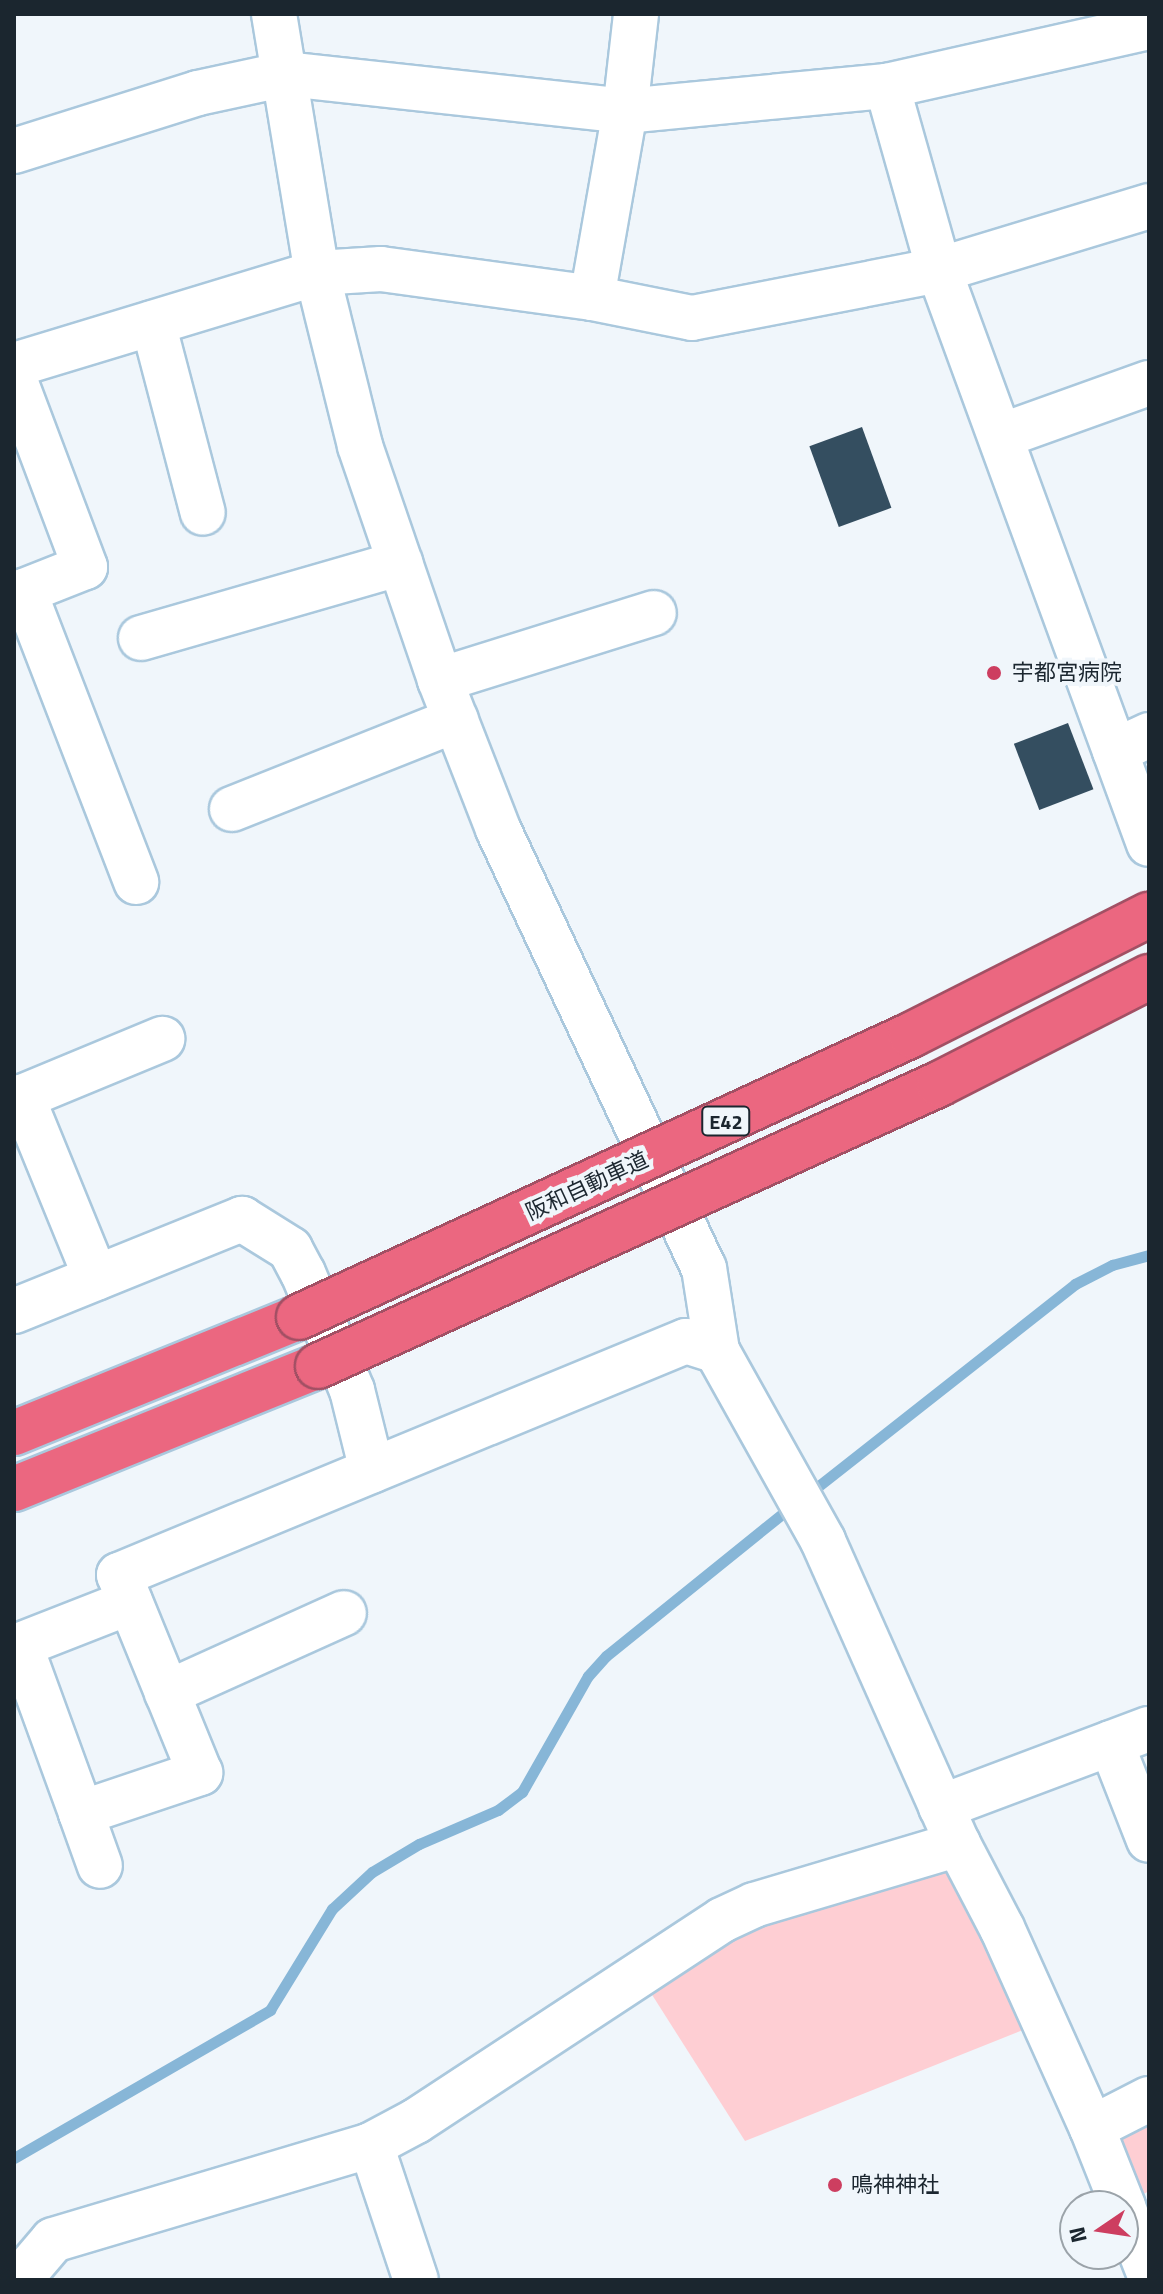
<!DOCTYPE html>
<meta charset="utf-8">
<style>
body{margin:0}
#map{position:relative;width:1163px;height:2294px;overflow:hidden;background:#f0f6fb;font-family:"Titillium Web","Noto Sans JP",sans-serif}
div>[style]{position:absolute}
.green>*{inset:0;background:#feced3}
.stream>*{height:11px;margin:-5.5px;padding:0 5.5px;transform-origin:5.5px;border-radius:5.5px;background:#87b6d7}
.building>*{inset:0;background:#344e60;transform-origin:0 0}
.roads{filter:drop-shadow(2px 0 #aac8dd) drop-shadow(-2px 0 #aac8dd) drop-shadow(0 2px #aac8dd) drop-shadow(0 -2px #aac8dd)}
.minor>*{height:44px;margin:-22px;padding:0 22px;transform-origin:22px;border-radius:22px;background:#fff}
.highway>*{height:44px;margin:-22px;padding:0 22px;transform-origin:22px;border-radius:22px;background:#eb6780}
.bridges{filter:drop-shadow(2px 0 #a25064) drop-shadow(-2px 0 #a25064) drop-shadow(0 2px #a25064) drop-shadow(0 -2px #a25064)}
.highway-bridge>*{height:44px;margin:-22px;padding:0 22px;transform-origin:22px;border-radius:22px;background:#eb6780}
.dots>*{width:22px;height:22px;translate:-50% -50%;box-sizing:border-box;border:4px solid #f0f6fb;border-radius:50%}
span{translate:-50% -50%;white-space:nowrap;text-align:center;line-height:1.15;-webkit-text-stroke:8px #f0f6fb;paint-order:stroke}
.shield-label span{padding:2px 6px;background:#f0f6fb;border:2px solid;border-radius:6px;-webkit-text-stroke-width:0}
.shield-label{font-size:20px;color:#1b262f;font-weight:700}
.poi-label{font-size:22px;color:#1b262f}
.left{translate:0 -50%;text-align:left}
.street-label{font-size:22px;color:#1b262f}
.frame{position:absolute;inset:0;border:16px solid #1b262f;pointer-events:none}
.north{position:absolute;left:1059px;top:2190px;width:80px;height:80px;box-sizing:border-box;background:#f0f6fb;border:2px solid #9ba3a9;border-radius:50%;rotate:257deg;font-size:22px;font-weight:700;line-height:32px;text-align:center;color:#1b262f}
.north::after{content:'';display:block;margin:auto;width:28px;height:36px;background:#cd3e60;clip-path:polygon(50% 0,100% 100%,50% 72%,0 100%)}
</style>
<div id="map">
<div class="green">
<div style="clip-path:polygon(954px 1850px,1038px 2024px,745px 2141px,642px 1979px,735px 1919px)"></div>
<div style="clip-path:polygon(1149px 2097px,1149px 2191px,1129px 2202px,1099px 2124px)"></div>
</div>
<div class="stream">
<div style="left:816px;top:1488px;width:330px;rotate:-38.2deg"></div>
<div style="left:1075px;top:1284px;width:42px;rotate:-27.2deg"></div>
<div style="left:1112px;top:1265px;width:38px;rotate:-15deg"></div>
<div style="left:14px;top:2158px;width:296px;rotate:-30deg"></div>
<div style="left:270px;top:2010px;width:119px;rotate:-58.5deg"></div>
<div style="left:332px;top:1909px;width:54px;rotate:-42.8deg"></div>
<div style="left:372px;top:1872px;width:55px;rotate:-30.8deg"></div>
<div style="left:419px;top:1844px;width:86px;rotate:-23.3deg"></div>
<div style="left:498px;top:1810px;width:30px;rotate:-37deg"></div>
<div style="left:522px;top:1792px;width:133px;rotate:-60.4deg"></div>
<div style="left:588px;top:1676px;width:27px;rotate:-48deg"></div>
<div style="left:606px;top:1656px;width:231px;rotate:-38.9deg"></div>
</div>
<div class="building">
<div style="left:862px;top:427px;width:86px;height:56px;rotate:70deg"></div>
<div style="left:1068px;top:723px;width:71px;height:58px;rotate:69deg"></div>
</div>
<div class="roads">
<div class="minor">
<div style="left:274px;top:14px;width:263px;rotate:80.6deg"></div>
<div style="left:317px;top:273px;width:178px;rotate:76deg"></div>
<div style="left:360px;top:446px;width:247px;rotate:71.1deg"></div>
<div style="left:440px;top:680px;width:160px;rotate:68.7deg"></div>
<div style="left:498px;top:829px;width:485px;rotate:64.9deg"></div>
<div style="left:704px;top:1268px;width:84px;rotate:81.1deg"></div>
<div style="left:717px;top:1351px;width:218px;rotate:60.8deg"></div>
<div style="left:823px;top:1541px;width:332px;rotate:66deg"></div>
<div style="left:958px;top:1844px;width:95px;rotate:62.4deg"></div>
<div style="left:1002px;top:1928px;width:219px;rotate:65.8deg"></div>
<div style="left:1092px;top:2128px;width:84px;rotate:68.3deg"></div>
<div style="left:887px;top:86px;width:191px;rotate:74.2deg"></div>
<div style="left:939px;top:270px;width:611px;rotate:69.9deg"></div>
<div style="left:14px;top:151px;width:193px;rotate:-17.5deg"></div>
<div style="left:198px;top:93px;width:90px;rotate:-12.2deg"></div>
<div style="left:286px;top:74px;width:341px;rotate:6.2deg"></div>
<div style="left:625px;top:111px;width:263px;rotate:-5.5deg"></div>
<div style="left:887px;top:86px;width:269px;rotate:-12.7deg"></div>
<div style="left:592px;top:298px;width:190px;rotate:-80deg"></div>
<div style="left:625px;top:111px;width:98px;rotate:-83.5deg"></div>
<div style="left:153px;top:323px;width:196px;rotate:75.3deg"></div>
<div style="left:14px;top:365px;width:317px;rotate:-16.9deg"></div>
<div style="left:317px;top:273px;width:64px;rotate:-3.6deg"></div>
<div style="left:381px;top:269px;width:213px;rotate:7.8deg"></div>
<div style="left:592px;top:298px;width:102px;rotate:11.3deg"></div>
<div style="left:692px;top:318px;width:252px;rotate:-11deg"></div>
<div style="left:939px;top:270px;width:220px;rotate:-16.9deg"></div>
<div style="left:14px;top:378px;width:202px;rotate:69.4deg"></div>
<div style="left:85px;top:567px;width:66px;rotate:158.5deg"></div>
<div style="left:24px;top:591px;width:312px;rotate:68.9deg"></div>
<div style="left:1001px;top:436px;width:157px;rotate:-19.7deg"></div>
<div style="left:141px;top:638px;width:270px;rotate:-16.1deg"></div>
<div style="left:440px;top:680px;width:224px;rotate:-17.4deg"></div>
<div style="left:1115px;top:751px;width:38px;rotate:-25deg"></div>
<div style="left:232px;top:809px;width:241px;rotate:-21.7deg"></div>
<div style="left:96px;top:1278px;width:196px;rotate:-112.2deg"></div>
<div style="left:22px;top:1097px;width:152px;rotate:-22.5deg"></div>
<div style="left:14px;top:1311px;width:246px;rotate:-22deg"></div>
<div style="left:242px;top:1219px;width:57px;rotate:32deg"></div>
<div style="left:290px;top:1249px;width:27px;rotate:62deg"></div>
<div style="left:303px;top:1273px;width:127px;rotate:67.3deg"></div>
<div style="left:352px;top:1390px;width:83px;rotate:76.1deg"></div>
<div style="left:130px;top:1602px;width:118px;rotate:158.6deg"></div>
<div style="left:20px;top:1645px;width:179px;rotate:70deg"></div>
<div style="left:81px;top:1813px;width:126px;rotate:-18.6deg"></div>
<div style="left:200px;top:1773px;width:214px;rotate:-112.2deg"></div>
<div style="left:119px;top:1575px;width:613px;rotate:-22.43deg"></div>
<div style="left:686px;top:1341px;width:33px;rotate:18deg"></div>
<div style="left:167px;top:1693px;width:194px;rotate:-24.3deg"></div>
<div style="left:1111px;top:1743px;width:104px;rotate:68.6deg"></div>
<div style="left:941px;top:1807px;width:222px;rotate:-20.6deg"></div>
<div style="left:81px;top:1813px;width:56px;rotate:70.3deg"></div>
<div style="left:1092px;top:2128px;width:64px;rotate:-27deg"></div>
<div style="left:371px;top:2145px;width:142px;rotate:71.6deg"></div>
<div style="left:1123px;top:2207px;width:71px;rotate:68.5deg"></div>
<div style="left:19px;top:2280px;width:52px;rotate:-49.6deg"></div>
<div style="left:53px;top:2240px;width:332px;rotate:-16.6deg"></div>
<div style="left:371px;top:2145px;width:51px;rotate:-28.1deg"></div>
<div style="left:416px;top:2121px;width:366px;rotate:-33.3deg"></div>
<div style="left:722px;top:1920px;width:35px;rotate:-25deg"></div>
<div style="left:754px;top:1905px;width:213px;rotate:-16.6deg"></div>
</div>
<div class="highway">
<div style="left:14px;top:1433px;width:308px;rotate:-22.1deg"></div>
<div style="left:14px;top:1489px;width:328px;rotate:-22deg"></div>
</div>
</div>
<div class="bridges">
<div class="highway-bridge">
<div style="left:299px;top:1317px;width:674px;rotate:-24.74deg"></div>
<div style="left:911px;top:1035px;width:267px;rotate:-26.8deg"></div>
<div style="left:318px;top:1366px;width:682px;rotate:-24.42deg"></div>
<div style="left:939px;top:1084px;width:236px;rotate:-27deg"></div>
</div>
</div>
<div class="dots">
<div style="left:994px;top:673px;background:#cd3e60"></div>
<div style="left:835px;top:2185px;background:#cd3e60"></div>
</div>
<div class="shield-label">
<span style="left:726px;top:1121px">E42</span>
</div>
<div class="poi-label">
<span class="left" style="left:1012px;top:673px">宇都宮病院</span>
<span class="left" style="left:851px;top:2185px">鳴神神社</span>
</div>
<div class="street-label">
<span style="left:587px;top:1186px;rotate:-25deg">阪和自動車道</span>
</div>
<div class="frame"></div>
<div class="north">N</div>
</div>
